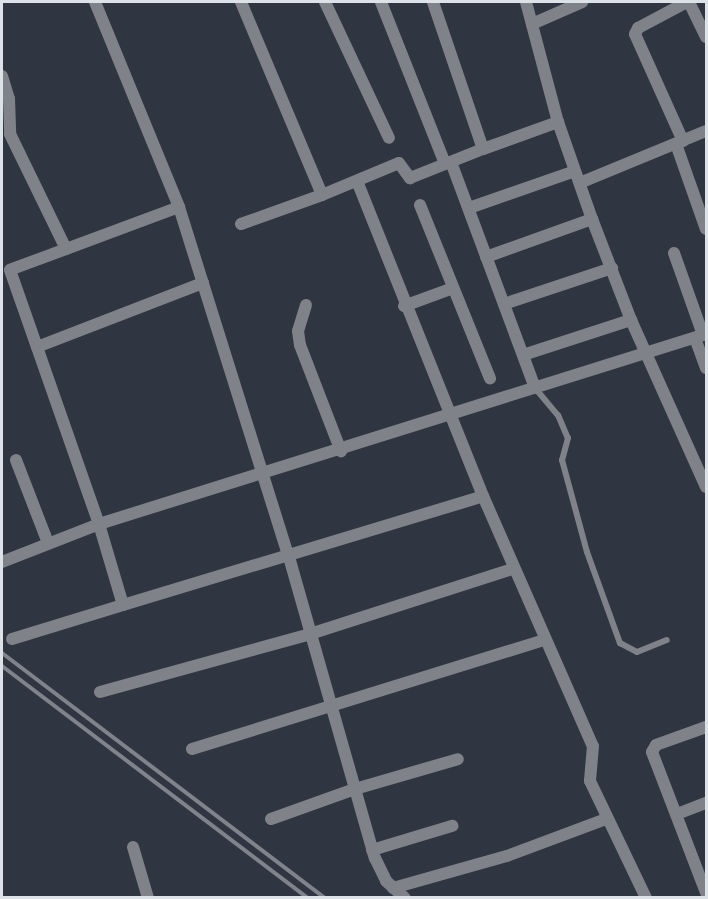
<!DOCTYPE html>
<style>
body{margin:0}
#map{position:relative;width:708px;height:899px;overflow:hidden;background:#303641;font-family:"Golos Text",sans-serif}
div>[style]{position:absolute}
.service>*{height:6px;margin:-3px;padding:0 3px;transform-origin:3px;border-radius:3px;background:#7f8288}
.minor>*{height:12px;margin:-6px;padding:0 6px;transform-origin:6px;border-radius:6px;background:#7f8288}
.tertiary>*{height:12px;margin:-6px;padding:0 6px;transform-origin:6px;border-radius:6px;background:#7f8288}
.rail>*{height:4px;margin:-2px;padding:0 2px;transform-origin:2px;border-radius:2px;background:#7e838c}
span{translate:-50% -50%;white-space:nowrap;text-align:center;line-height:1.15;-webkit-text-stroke:5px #1a1d22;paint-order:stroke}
.frame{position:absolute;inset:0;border:3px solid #dde1e8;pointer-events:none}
</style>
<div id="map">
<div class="service">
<div style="left:535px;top:388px;width:35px;rotate:50deg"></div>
<div style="left:558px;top:415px;width:25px;rotate:67deg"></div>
<div style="left:568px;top:438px;width:23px;rotate:105deg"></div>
<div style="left:562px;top:460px;width:95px;rotate:74.8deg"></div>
<div style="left:587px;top:552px;width:97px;rotate:70.1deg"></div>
<div style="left:620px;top:643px;width:19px;rotate:28deg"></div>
<div style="left:637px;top:652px;width:32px;rotate:-22deg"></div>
</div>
<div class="minor">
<div style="left:95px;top:2px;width:222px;rotate:67.7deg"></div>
<div style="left:179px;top:207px;width:367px;rotate:72.6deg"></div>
<div style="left:289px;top:557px;width:313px;rotate:74.1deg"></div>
<div style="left:375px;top:858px;width:25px;rotate:64deg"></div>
<div style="left:386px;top:881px;width:25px;rotate:42deg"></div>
<div style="left:241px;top:2px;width:209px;rotate:67.2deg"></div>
<div style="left:322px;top:195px;width:83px;rotate:-22.6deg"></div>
<div style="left:399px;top:163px;width:19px;rotate:54deg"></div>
<div style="left:410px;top:178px;width:79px;rotate:-21.7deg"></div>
<div style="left:483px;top:149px;width:155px;rotate:-108.8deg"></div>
<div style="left:325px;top:2px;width:150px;rotate:64.8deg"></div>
<div style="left:381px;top:2px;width:174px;rotate:68.4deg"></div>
<div style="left:689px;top:2px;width:39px;rotate:64deg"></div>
<div style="left:532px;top:24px;width:55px;rotate:-23.7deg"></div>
<div style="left:2px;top:76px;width:24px;rotate:73deg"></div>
<div style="left:9px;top:99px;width:35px;rotate:88deg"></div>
<div style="left:10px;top:134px;width:128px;rotate:64deg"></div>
<div style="left:683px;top:141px;width:117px;rotate:-114.2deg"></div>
<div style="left:635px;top:34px;width:7px;rotate:-63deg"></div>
<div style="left:638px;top:28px;width:55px;rotate:-28deg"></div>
<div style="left:676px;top:144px;width:90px;rotate:70.6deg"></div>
<div style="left:483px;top:149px;width:80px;rotate:-19.8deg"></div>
<div style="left:451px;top:162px;width:241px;rotate:69.6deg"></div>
<div style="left:357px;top:181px;width:339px;rotate:68.2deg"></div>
<div style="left:582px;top:182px;width:134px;rotate:-22.4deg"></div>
<div style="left:420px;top:205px;width:187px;rotate:68deg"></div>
<div style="left:179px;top:207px;width:180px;rotate:159.6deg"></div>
<div style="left:10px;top:270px;width:269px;rotate:70.7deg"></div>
<div style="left:99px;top:524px;width:84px;rotate:73.5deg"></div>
<div style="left:123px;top:605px;width:376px;rotate:-16.8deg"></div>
<div style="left:483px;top:496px;width:273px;rotate:66.3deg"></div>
<div style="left:593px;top:746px;width:35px;rotate:95deg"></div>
<div style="left:590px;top:781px;width:130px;rotate:64.4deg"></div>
<div style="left:469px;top:208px;width:112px;rotate:-19.2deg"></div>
<div style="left:241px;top:224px;width:86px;rotate:-19.7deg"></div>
<div style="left:674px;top:253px;width:87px;rotate:70.5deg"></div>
<div style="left:486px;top:257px;width:113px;rotate:-19.7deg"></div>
<div style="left:504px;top:304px;width:114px;rotate:-18.4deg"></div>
<div style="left:306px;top:305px;width:27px;rotate:107deg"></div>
<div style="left:298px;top:331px;width:14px;rotate:82deg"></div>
<div style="left:300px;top:345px;width:114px;rotate:68.9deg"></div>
<div style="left:404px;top:306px;width:52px;rotate:-20.2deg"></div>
<div style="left:695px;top:338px;width:32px;rotate:70deg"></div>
<div style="left:37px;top:347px;width:178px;rotate:-21.1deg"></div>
<div style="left:523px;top:355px;width:114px;rotate:-18deg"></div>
<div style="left:16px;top:460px;width:89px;rotate:68.9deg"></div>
<div style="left:2px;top:562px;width:104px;rotate:-21.4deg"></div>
<div style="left:99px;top:524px;width:636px;rotate:-17.38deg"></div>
<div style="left:12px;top:639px;width:116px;rotate:-17deg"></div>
<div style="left:100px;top:692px;width:218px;rotate:-15.4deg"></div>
<div style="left:310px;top:634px;width:213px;rotate:-17.8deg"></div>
<div style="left:706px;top:727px;width:53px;rotate:160.2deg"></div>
<div style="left:656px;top:745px;width:8px;rotate:120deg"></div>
<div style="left:652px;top:752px;width:151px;rotate:69deg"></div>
<div style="left:192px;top:749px;width:369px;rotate:-17.2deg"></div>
<div style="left:677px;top:814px;width:31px;rotate:-21deg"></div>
<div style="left:271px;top:819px;width:89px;rotate:-19.7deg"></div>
<div style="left:355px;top:789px;width:107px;rotate:-16.2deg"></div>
<div style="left:133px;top:847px;width:53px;rotate:73.6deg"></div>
<div style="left:372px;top:850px;width:84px;rotate:-16.7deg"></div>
<div style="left:393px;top:888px;width:118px;rotate:-15.7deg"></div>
<div style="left:507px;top:856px;width:106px;rotate:-20.5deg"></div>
</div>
<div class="tertiary">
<div style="left:526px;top:2px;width:124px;rotate:75.1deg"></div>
<div style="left:558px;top:122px;width:103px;rotate:70.7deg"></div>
<div style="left:592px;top:219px;width:108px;rotate:68.9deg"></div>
<div style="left:631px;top:320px;width:183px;rotate:65.8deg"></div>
</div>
<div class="rail">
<div style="left:2px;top:653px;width:405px;rotate:37.2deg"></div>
<div style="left:2px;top:666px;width:384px;rotate:37.2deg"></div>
</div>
<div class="frame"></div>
</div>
